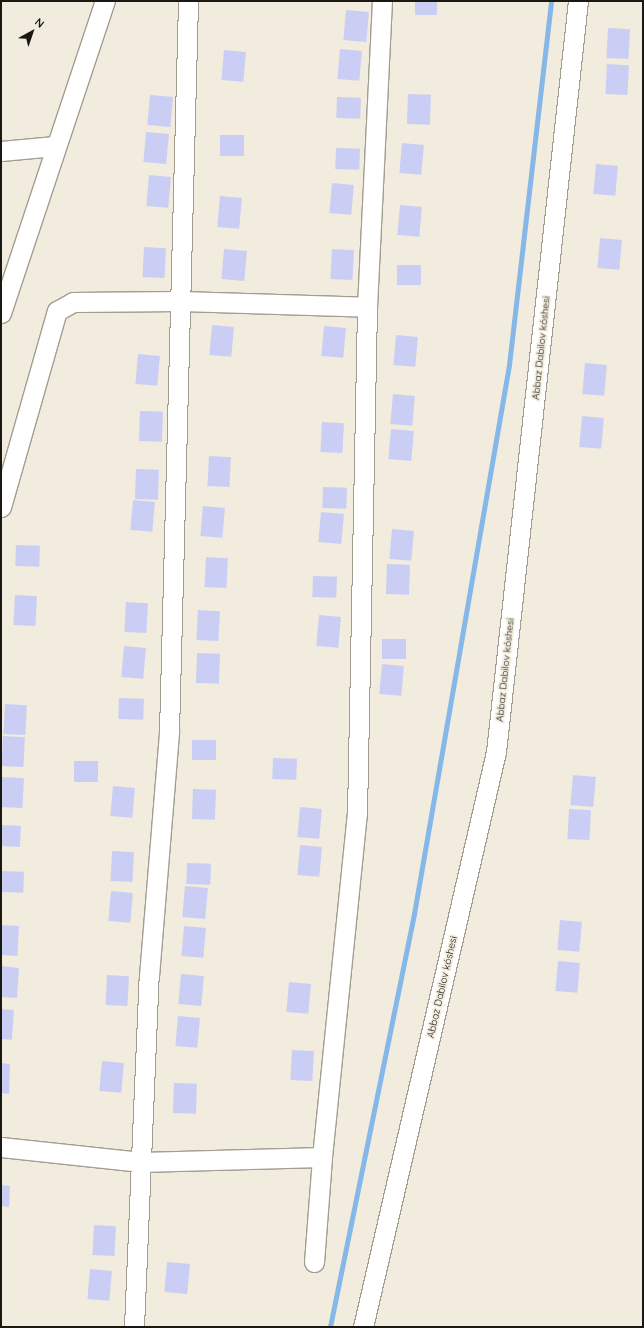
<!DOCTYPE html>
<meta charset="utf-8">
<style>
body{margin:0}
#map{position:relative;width:644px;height:1328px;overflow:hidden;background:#f1ecdd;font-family:Quicksand,sans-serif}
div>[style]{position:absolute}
.stream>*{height:4.5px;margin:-2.25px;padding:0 2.25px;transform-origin:2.25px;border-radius:2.25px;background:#85b7e9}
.building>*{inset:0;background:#cbcef4;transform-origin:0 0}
.roads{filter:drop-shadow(1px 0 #a29d90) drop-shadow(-1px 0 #a29d90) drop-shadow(0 1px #a29d90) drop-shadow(0 -1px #a29d90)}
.minor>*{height:19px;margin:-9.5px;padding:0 9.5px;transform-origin:9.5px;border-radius:9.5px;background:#fff}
span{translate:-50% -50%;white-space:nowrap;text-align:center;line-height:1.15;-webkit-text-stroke:3.5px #f1ecdd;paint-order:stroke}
.street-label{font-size:10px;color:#1a1813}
.frame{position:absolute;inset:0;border:2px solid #1a1813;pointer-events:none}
.north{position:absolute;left:12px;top:12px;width:40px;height:40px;-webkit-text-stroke:3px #f1ecdd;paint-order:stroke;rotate:40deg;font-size:11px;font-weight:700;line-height:16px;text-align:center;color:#1a1813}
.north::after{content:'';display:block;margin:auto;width:14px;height:18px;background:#1a1813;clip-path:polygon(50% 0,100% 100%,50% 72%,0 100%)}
</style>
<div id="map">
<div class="stream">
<div style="left:330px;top:1327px;width:421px;rotate:-78.5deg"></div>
<div style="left:414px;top:914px;width:557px;rotate:-80.18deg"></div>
<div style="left:509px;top:365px;width:366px;rotate:-83.4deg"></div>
</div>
<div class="building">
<div style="left:415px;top:1px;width:22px;height:14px"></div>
<div style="left:346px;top:10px;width:23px;height:30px;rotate:5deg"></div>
<div style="left:608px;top:28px;width:22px;height:30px;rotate:3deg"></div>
<div style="left:340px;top:49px;width:22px;height:30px;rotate:5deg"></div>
<div style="left:224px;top:50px;width:22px;height:30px;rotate:5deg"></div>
<div style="left:607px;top:64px;width:22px;height:30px;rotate:3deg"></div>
<div style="left:408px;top:94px;width:23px;height:30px;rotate:2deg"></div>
<div style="left:150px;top:95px;width:23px;height:30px;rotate:5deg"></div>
<div style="left:337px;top:97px;width:24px;height:21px;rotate:2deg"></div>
<div style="left:146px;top:132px;width:23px;height:30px;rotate:5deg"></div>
<div style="left:220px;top:135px;width:24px;height:21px"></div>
<div style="left:402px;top:143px;width:22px;height:30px;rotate:5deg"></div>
<div style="left:336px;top:148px;width:24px;height:21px;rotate:2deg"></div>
<div style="left:596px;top:164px;width:22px;height:30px;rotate:5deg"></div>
<div style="left:149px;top:175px;width:22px;height:31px;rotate:5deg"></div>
<div style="left:332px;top:183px;width:22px;height:30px;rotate:5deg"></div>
<div style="left:220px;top:196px;width:22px;height:31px;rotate:5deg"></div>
<div style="left:400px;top:205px;width:22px;height:30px;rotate:5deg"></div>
<div style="left:600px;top:238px;width:22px;height:30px;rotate:5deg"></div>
<div style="left:144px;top:247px;width:22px;height:30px;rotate:3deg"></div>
<div style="left:224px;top:249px;width:23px;height:30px;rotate:5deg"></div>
<div style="left:332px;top:249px;width:22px;height:30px;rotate:3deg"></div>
<div style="left:397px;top:265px;width:24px;height:20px"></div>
<div style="left:212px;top:325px;width:22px;height:30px;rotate:5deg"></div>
<div style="left:324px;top:326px;width:22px;height:30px;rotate:5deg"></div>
<div style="left:396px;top:335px;width:22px;height:30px;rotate:5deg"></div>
<div style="left:138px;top:354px;width:22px;height:30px;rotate:5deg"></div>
<div style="left:585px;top:363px;width:22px;height:31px;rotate:5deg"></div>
<div style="left:393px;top:394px;width:22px;height:30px;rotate:5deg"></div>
<div style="left:140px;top:411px;width:23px;height:30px;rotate:2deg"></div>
<div style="left:582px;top:416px;width:22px;height:31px;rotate:5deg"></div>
<div style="left:322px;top:422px;width:22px;height:30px;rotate:3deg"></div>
<div style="left:391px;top:429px;width:23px;height:30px;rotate:5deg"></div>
<div style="left:209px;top:456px;width:22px;height:30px;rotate:3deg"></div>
<div style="left:136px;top:469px;width:23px;height:30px;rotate:2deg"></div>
<div style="left:323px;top:487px;width:24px;height:21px;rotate:2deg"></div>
<div style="left:133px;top:500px;width:22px;height:30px;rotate:5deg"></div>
<div style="left:203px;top:506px;width:22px;height:30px;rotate:5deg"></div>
<div style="left:321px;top:512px;width:23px;height:30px;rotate:5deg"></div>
<div style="left:392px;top:529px;width:22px;height:30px;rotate:5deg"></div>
<div style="left:16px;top:545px;width:24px;height:21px;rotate:2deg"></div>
<div style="left:206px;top:557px;width:22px;height:30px;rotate:3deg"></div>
<div style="left:387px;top:564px;width:23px;height:30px;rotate:2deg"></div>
<div style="left:313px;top:576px;width:24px;height:21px;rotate:2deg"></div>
<div style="left:15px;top:595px;width:22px;height:30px;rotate:3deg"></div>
<div style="left:126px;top:602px;width:22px;height:30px;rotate:3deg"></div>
<div style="left:198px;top:610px;width:22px;height:30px;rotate:3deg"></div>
<div style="left:319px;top:615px;width:22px;height:31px;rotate:5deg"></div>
<div style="left:382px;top:639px;width:24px;height:20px"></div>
<div style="left:124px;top:646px;width:22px;height:31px;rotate:5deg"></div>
<div style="left:197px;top:653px;width:23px;height:30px;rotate:2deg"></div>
<div style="left:382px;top:664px;width:22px;height:30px;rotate:5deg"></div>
<div style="left:119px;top:698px;width:25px;height:21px;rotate:2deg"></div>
<div style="left:5px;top:704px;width:22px;height:30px;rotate:3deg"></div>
<div style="left:3px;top:736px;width:22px;height:30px;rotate:3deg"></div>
<div style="left:192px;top:740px;width:24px;height:20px"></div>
<div style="left:273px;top:758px;width:24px;height:21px;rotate:2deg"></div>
<div style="left:74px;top:761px;width:24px;height:21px"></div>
<div style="left:573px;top:775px;width:23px;height:30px;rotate:5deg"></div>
<div style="left:2px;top:777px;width:22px;height:30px;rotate:3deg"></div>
<div style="left:113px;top:786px;width:22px;height:30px;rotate:5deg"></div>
<div style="left:193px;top:789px;width:23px;height:30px;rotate:2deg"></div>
<div style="left:300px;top:807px;width:22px;height:30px;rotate:5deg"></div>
<div style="left:569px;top:809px;width:22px;height:30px;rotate:3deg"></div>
<div style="left:1px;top:825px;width:20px;height:21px;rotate:3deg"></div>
<div style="left:300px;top:845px;width:22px;height:30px;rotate:5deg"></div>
<div style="left:112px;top:851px;width:22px;height:30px;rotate:3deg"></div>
<div style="left:187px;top:863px;width:24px;height:21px;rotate:2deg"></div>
<div style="left:1px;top:871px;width:23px;height:21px;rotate:2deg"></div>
<div style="left:185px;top:886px;width:23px;height:31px;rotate:5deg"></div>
<div style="left:111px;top:891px;width:22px;height:30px;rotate:5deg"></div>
<div style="left:560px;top:920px;width:22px;height:30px;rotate:5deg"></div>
<div style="left:1px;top:925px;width:18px;height:30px;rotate:3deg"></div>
<div style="left:184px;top:926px;width:22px;height:30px;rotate:5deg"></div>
<div style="left:558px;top:961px;width:22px;height:30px;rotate:5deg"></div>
<div style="clip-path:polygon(1px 966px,19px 968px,17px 998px,1px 997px)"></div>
<div style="left:181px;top:974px;width:23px;height:30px;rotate:5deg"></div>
<div style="left:107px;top:975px;width:22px;height:30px;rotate:3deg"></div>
<div style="left:289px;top:982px;width:22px;height:30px;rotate:5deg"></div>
<div style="left:1px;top:1009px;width:13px;height:30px;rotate:4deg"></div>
<div style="left:178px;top:1016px;width:22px;height:30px;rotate:5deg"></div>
<div style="left:292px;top:1050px;width:22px;height:30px;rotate:3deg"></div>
<div style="left:102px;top:1061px;width:22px;height:30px;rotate:5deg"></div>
<div style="clip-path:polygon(1px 1063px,10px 1064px,9px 1094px,1px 1093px)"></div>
<div style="left:174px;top:1083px;width:23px;height:30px;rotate:2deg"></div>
<div style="clip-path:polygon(1px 1185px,10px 1186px,9px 1207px,1px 1206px)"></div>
<div style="left:94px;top:1225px;width:22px;height:30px;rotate:3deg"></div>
<div style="left:167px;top:1262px;width:23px;height:30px;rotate:5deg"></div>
<div style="left:90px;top:1269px;width:22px;height:30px;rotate:5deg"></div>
</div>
<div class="roads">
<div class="minor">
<div style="left:1px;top:151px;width:54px;rotate:-5.3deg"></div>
<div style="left:1px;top:313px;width:329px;rotate:-71.6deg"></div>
<div style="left:1px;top:507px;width:204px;rotate:-74.1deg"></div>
<div style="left:57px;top:311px;width:18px;rotate:-29deg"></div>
<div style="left:73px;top:302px;width:108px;rotate:-0.5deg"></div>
<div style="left:181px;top:301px;width:186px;rotate:1.8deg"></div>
<div style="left:1px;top:1147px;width:141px;rotate:6.1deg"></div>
<div style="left:141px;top:1162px;width:181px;rotate:-1.6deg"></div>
<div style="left:314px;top:1262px;width:105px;rotate:-85.6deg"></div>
<div style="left:322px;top:1157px;width:345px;rotate:-84.2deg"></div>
<div style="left:357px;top:814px;width:507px;rotate:-88.87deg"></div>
<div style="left:367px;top:307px;width:306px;rotate:-87.2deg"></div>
<div style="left:134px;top:1327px;width:351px;rotate:-87.6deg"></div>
<div style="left:149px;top:976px;width:245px;rotate:-85.3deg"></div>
<div style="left:169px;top:732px;width:731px;rotate:-88.51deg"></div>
<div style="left:363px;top:1327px;width:590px;rotate:-76.98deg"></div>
<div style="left:496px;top:752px;width:755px;rotate:-83.77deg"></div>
</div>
</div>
<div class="street-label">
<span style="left:541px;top:348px;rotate:-84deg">Abbaz Dabilov kóshesi</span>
<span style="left:505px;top:670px;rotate:-84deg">Abbaz Dabilov kóshesi</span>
<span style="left:442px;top:987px;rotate:-77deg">Abbaz Dabilov kóshesi</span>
</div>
<div class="frame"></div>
<div class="north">N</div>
</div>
